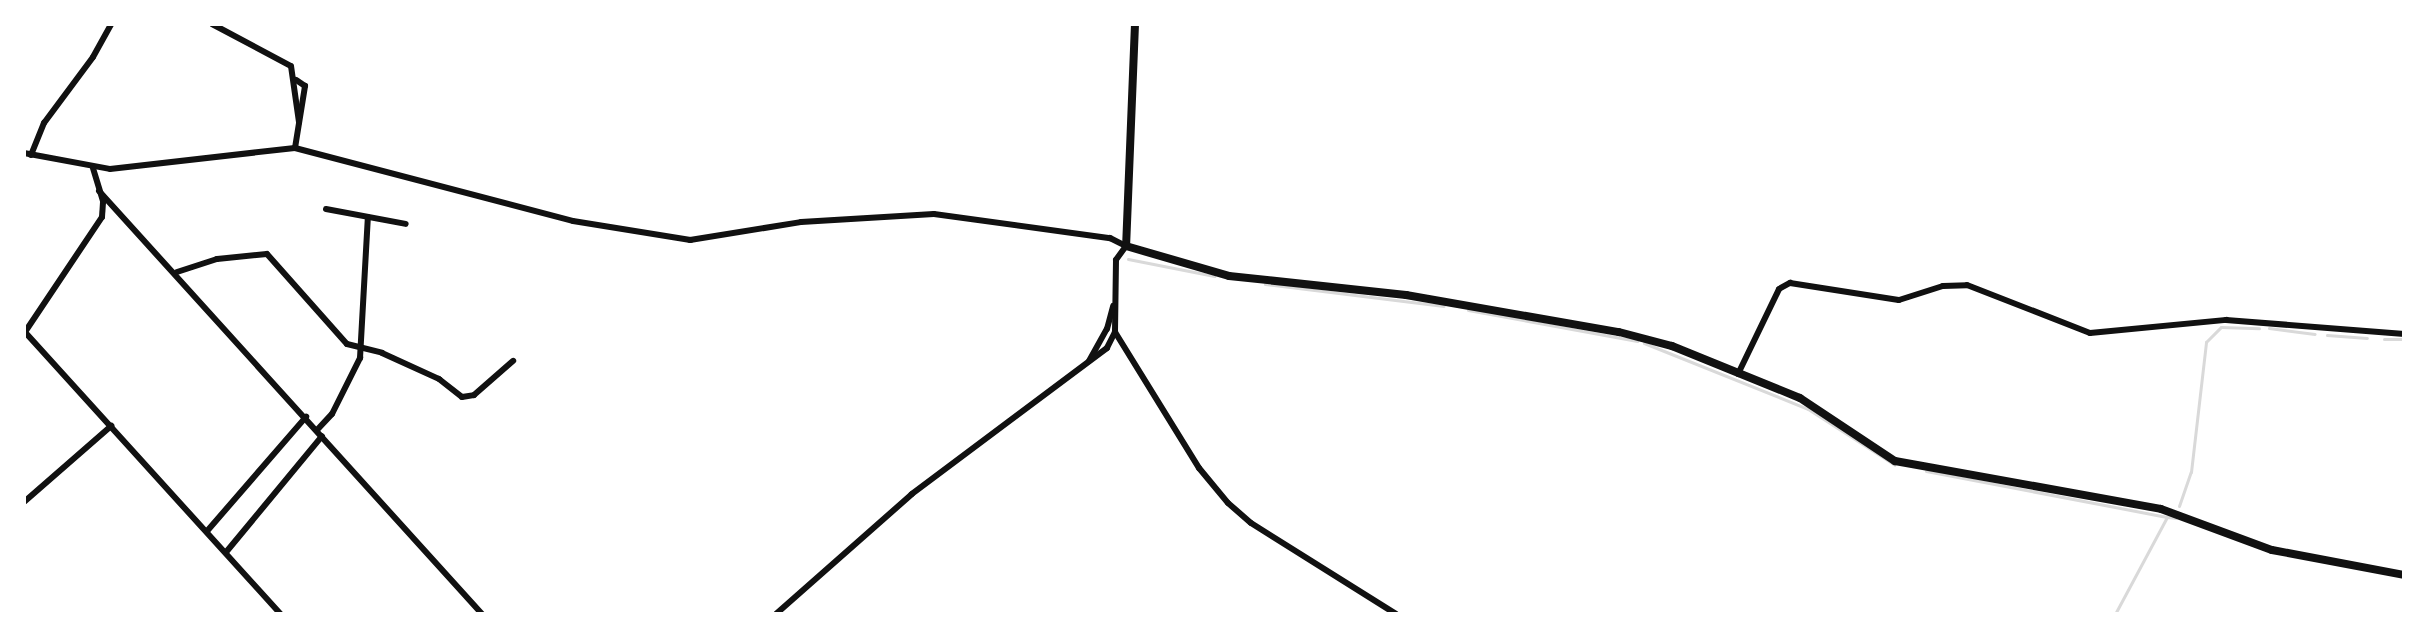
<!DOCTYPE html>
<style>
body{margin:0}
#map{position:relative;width:2428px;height:638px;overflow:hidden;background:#fff;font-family:"Titillium Web",sans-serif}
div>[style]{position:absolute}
.stream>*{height:3px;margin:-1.5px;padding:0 1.5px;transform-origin:1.5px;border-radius:1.5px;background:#d9d9d9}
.minor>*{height:6px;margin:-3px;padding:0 3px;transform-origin:3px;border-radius:3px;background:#111}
.tertiary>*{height:8px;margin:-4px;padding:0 4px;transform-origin:4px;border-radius:4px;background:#111}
span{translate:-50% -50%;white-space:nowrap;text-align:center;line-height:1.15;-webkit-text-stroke:7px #fff;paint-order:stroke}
.frame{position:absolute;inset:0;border:26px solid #fff;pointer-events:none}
</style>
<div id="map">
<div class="stream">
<div style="left:1128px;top:259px;width:88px;rotate:11.2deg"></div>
<div style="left:1265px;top:284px;width:180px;rotate:7deg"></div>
<div style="left:1468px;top:310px;width:172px;rotate:10.4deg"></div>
<div style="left:2269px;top:328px;width:46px;rotate:7.4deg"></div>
<div style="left:2327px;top:335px;width:40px;rotate:4.3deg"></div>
<div style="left:2384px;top:339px;width:20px"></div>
<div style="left:1644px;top:343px;width:177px;rotate:21.9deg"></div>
<div style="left:1808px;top:409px;width:103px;rotate:32.8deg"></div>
<div style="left:1926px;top:471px;width:245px;rotate:10.8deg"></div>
<div style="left:2179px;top:506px;width:36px;rotate:-71deg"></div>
<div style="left:2191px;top:472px;width:131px;rotate:-83.4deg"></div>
<div style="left:2206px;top:342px;width:21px;rotate:-45deg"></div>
<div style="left:2221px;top:327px;width:38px;rotate:2deg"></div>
<div style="left:2115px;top:614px;width:110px;rotate:-61.8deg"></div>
<div style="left:2167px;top:517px;width:9px;rotate:6deg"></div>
</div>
<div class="minor">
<div style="left:212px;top:24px;width:89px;rotate:28deg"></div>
<div style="left:291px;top:66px;width:57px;rotate:81.9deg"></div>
<div style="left:295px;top:148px;width:63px;rotate:-80.8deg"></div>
<div style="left:305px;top:86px;width:11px;rotate:-146deg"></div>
<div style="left:24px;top:153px;width:87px;rotate:10.5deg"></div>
<div style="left:110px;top:169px;width:186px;rotate:-6.5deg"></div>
<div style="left:295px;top:148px;width:287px;rotate:14.7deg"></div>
<div style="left:573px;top:221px;width:119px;rotate:9.2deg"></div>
<div style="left:690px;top:240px;width:112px;rotate:-9.2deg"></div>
<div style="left:801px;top:222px;width:133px;rotate:-3.4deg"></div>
<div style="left:934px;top:214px;width:178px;rotate:7.8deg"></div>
<div style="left:1110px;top:238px;width:18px;rotate:27deg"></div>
<div style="left:1126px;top:246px;width:17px;rotate:126deg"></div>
<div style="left:1116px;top:260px;width:72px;rotate:90.8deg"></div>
<div style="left:1115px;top:332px;width:18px;rotate:117deg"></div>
<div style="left:1107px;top:348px;width:244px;rotate:143.2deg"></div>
<div style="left:912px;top:494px;width:181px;rotate:138.6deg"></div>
<div style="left:31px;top:155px;width:35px;rotate:-68deg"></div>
<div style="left:44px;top:123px;width:82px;rotate:-53.4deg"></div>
<div style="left:93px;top:57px;width:38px;rotate:-61deg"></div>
<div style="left:99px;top:191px;width:571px;rotate:47.84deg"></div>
<div style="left:326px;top:209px;width:81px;rotate:10.6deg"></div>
<div style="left:177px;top:272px;width:42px;rotate:-18deg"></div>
<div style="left:217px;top:259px;width:50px;rotate:-5.7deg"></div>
<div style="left:267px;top:254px;width:120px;rotate:48.4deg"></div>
<div style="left:347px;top:344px;width:36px;rotate:14deg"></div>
<div style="left:382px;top:353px;width:63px;rotate:24.5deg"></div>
<div style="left:439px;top:379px;width:29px;rotate:38deg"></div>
<div style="left:462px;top:397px;width:12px;rotate:-9deg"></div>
<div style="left:474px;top:395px;width:52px;rotate:-41.1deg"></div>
<div style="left:24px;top:331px;width:382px;rotate:47.8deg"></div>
<div style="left:25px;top:332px;width:138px;rotate:-56.2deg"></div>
<div style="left:102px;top:217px;width:16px;rotate:-86deg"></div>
<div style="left:103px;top:201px;width:34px;rotate:-107deg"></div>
<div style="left:1115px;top:332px;width:160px;rotate:58.3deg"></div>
<div style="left:1199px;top:468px;width:45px;rotate:50.4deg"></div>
<div style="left:1228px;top:503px;width:30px;rotate:41deg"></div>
<div style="left:1251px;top:523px;width:171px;rotate:32.1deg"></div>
<div style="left:1089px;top:361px;width:37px;rotate:-61deg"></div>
<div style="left:1107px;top:329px;width:24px;rotate:-75deg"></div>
<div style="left:1738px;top:374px;width:94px;rotate:-64.2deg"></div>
<div style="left:1779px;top:289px;width:13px;rotate:-29deg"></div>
<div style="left:1790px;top:283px;width:110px;rotate:8.9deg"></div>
<div style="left:1899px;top:300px;width:46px;rotate:-17.7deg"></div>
<div style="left:1943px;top:286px;width:24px;rotate:-2deg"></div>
<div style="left:1967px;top:285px;width:132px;rotate:21.3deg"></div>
<div style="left:2090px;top:333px;width:137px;rotate:-5.5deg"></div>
<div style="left:2226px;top:320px;width:179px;rotate:4.5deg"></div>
<div style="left:317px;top:430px;width:22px;rotate:-47deg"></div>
<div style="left:332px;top:414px;width:63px;rotate:-63.4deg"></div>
<div style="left:360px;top:358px;width:141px;rotate:-86.8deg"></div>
<div style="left:24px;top:502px;width:116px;rotate:-41.1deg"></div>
<div style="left:208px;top:530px;width:150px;rotate:-49.1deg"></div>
<div style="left:227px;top:551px;width:149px;rotate:-50.4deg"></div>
</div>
<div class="tertiary">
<div style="left:1135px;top:24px;width:222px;rotate:92.3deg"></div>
<div style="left:1126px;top:246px;width:107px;rotate:16.2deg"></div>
<div style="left:1229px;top:276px;width:178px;rotate:6.1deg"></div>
<div style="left:1406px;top:295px;width:216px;rotate:9.9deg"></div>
<div style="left:1619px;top:332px;width:55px;rotate:14.8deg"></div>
<div style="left:1672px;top:346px;width:138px;rotate:22.1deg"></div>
<div style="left:1800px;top:398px;width:114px;rotate:33.6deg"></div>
<div style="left:1895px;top:461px;width:270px;rotate:10.2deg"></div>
<div style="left:2161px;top:509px;width:118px;rotate:20.3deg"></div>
<div style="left:2272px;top:550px;width:134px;rotate:10.7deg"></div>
</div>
<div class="frame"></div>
</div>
